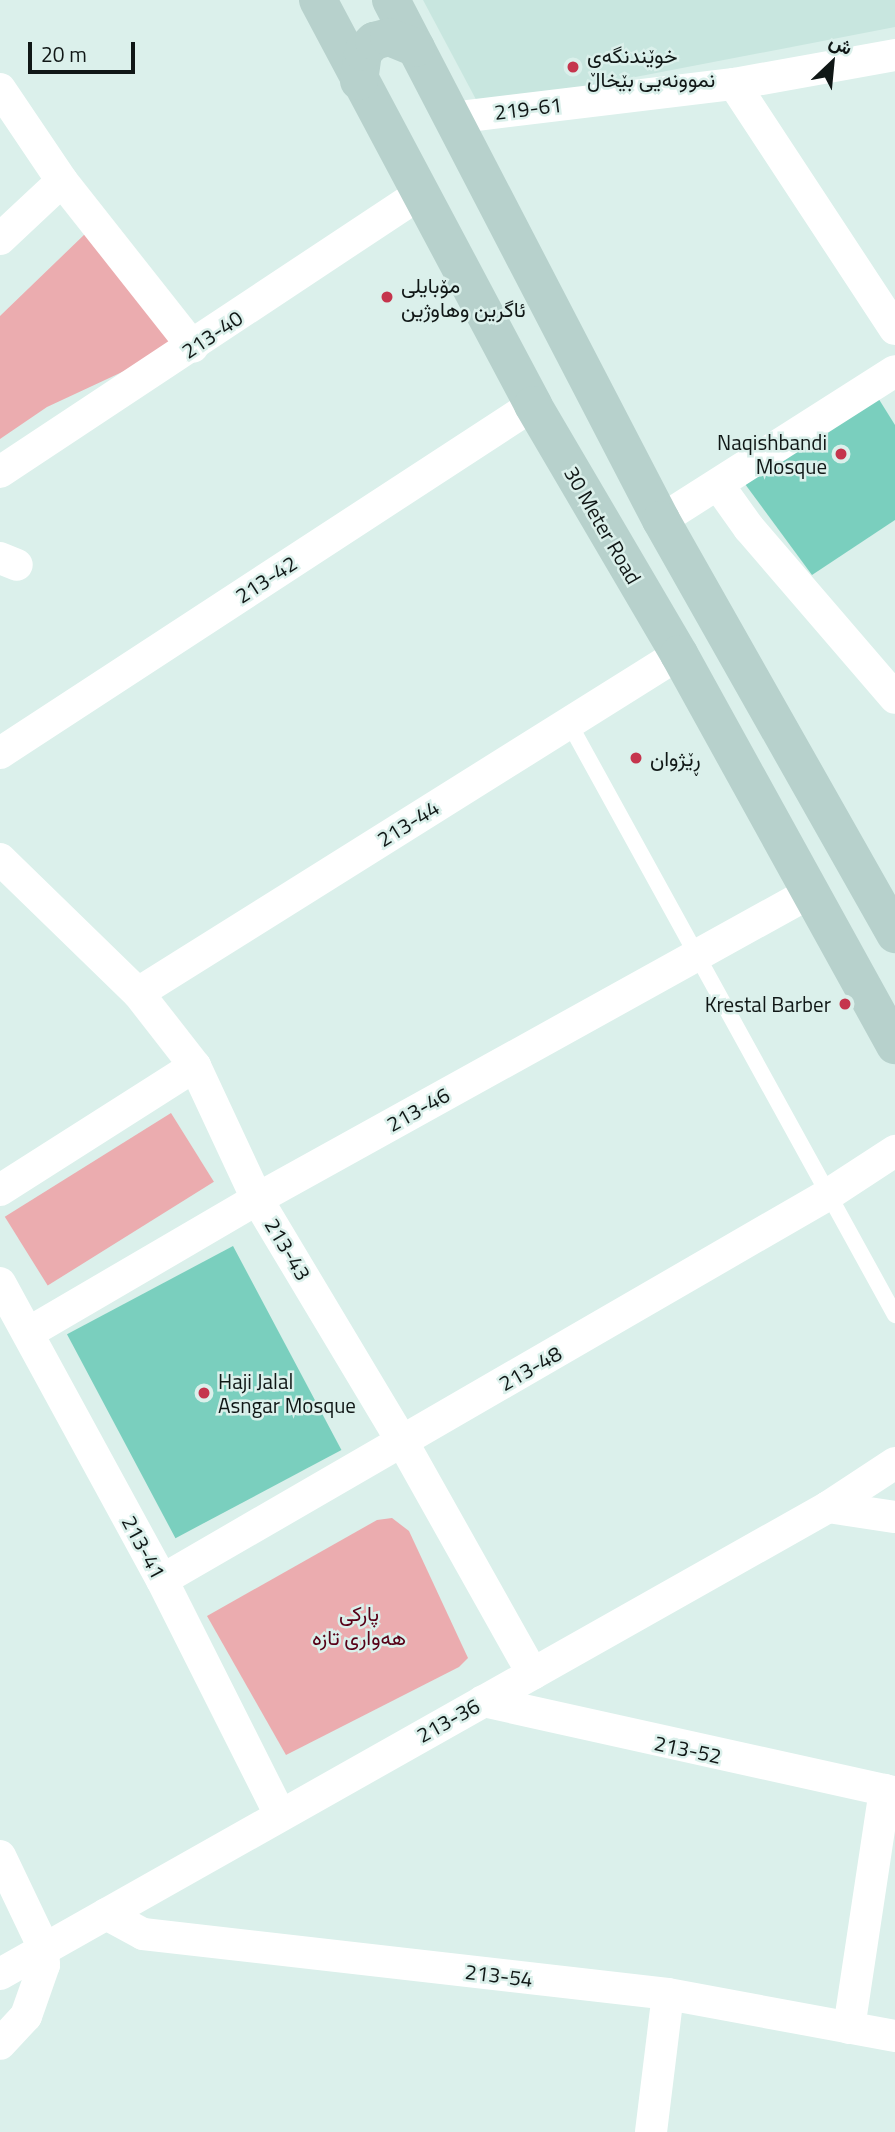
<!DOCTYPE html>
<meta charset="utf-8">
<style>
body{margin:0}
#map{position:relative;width:895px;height:2132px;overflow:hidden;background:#dbf0eb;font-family:"Titillium Web",Vazirmatn,sans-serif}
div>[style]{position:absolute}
.built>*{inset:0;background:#c8e6df}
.green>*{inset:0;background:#ebacaf;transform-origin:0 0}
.building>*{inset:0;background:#7acfbe;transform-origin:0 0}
.service>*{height:16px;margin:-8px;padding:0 8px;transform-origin:8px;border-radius:8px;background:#fff}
.minor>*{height:32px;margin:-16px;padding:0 16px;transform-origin:16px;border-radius:16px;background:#fff}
.secondary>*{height:38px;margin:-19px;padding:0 19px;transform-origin:19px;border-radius:19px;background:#b7d1cc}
.dots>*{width:19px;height:19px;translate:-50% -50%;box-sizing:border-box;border:4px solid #dbf0eb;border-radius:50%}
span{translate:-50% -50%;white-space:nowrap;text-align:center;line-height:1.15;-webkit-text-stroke:5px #dbf0eb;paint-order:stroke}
.poi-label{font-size:21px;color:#101716}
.left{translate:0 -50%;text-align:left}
.right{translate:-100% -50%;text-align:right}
.street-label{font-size:21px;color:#101716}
.park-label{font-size:21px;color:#570017}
.north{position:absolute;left:797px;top:28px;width:70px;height:70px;-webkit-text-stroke:5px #dbf0eb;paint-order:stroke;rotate:26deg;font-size:19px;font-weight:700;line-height:28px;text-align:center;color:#101716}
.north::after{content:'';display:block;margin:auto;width:24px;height:32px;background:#101716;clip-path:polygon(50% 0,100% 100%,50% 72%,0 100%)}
.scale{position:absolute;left:28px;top:42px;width:107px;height:32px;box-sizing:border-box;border:4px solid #101716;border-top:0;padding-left:9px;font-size:21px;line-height:24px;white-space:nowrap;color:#101716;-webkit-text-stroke:5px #dbf0eb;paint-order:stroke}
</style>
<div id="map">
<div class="built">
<div style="clip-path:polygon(423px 0,895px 0,895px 27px,480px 107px)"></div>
</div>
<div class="green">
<div style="clip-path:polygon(86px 233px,178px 346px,47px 407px,0 439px,0 316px)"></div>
<div style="left:171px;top:1113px;width:81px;height:196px;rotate:58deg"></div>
<div style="clip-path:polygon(392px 1518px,409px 1531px,468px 1658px,459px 1667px,286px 1755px,207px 1616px,377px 1520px)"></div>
</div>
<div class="building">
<div style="clip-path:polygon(875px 393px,895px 425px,895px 520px,812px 575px,745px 484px)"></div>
<div style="left:233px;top:1246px;width:231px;height:188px;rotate:62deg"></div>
</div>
<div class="service">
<div style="left:569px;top:723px;width:676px;rotate:61.16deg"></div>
</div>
<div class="minor">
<div style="left:734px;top:84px;width:293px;rotate:56.7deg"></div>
<div style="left:0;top:89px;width:111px;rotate:56deg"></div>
<div style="left:62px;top:181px;width:211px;rotate:51.7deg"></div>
<div style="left:452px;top:118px;width:284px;rotate:-6.9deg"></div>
<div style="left:734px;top:84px;width:164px;rotate:-10.2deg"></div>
<div style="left:0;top:239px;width:85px;rotate:-43.1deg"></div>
<div style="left:0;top:472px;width:505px;rotate:-33.53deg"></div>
<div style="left:719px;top:486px;width:52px;rotate:54.5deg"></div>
<div style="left:749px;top:528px;width:224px;rotate:49.3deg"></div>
<div style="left:661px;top:520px;width:277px;rotate:-32.5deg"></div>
<div style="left:0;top:558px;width:18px;rotate:22deg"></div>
<div style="left:0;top:753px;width:637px;rotate:-33.14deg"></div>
<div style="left:0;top:859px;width:192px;rotate:44.2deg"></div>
<div style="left:138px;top:993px;width:93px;rotate:52deg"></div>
<div style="left:195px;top:1066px;width:147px;rotate:65deg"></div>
<div style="left:257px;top:1199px;width:282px;rotate:59.1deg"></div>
<div style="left:402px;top:1441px;width:267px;rotate:60.7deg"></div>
<div style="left:138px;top:993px;width:638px;rotate:-32.07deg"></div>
<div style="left:0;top:1190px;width:231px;rotate:-32.5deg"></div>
<div style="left:0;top:1283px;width:338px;rotate:61.4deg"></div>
<div style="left:162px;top:1580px;width:263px;rotate:63.3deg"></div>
<div style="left:28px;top:1333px;width:265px;rotate:-30.3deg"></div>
<div style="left:257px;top:1199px;width:633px;rotate:-28.99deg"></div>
<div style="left:828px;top:1507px;width:68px;rotate:8.5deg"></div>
<div style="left:162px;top:1580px;width:771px;rotate:-30.06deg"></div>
<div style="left:829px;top:1194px;width:79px;rotate:-33.1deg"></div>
<div style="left:483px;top:1701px;width:422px;rotate:12.5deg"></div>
<div style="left:0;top:1856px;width:100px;rotate:64.5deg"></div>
<div style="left:43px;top:1946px;width:19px;rotate:87deg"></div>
<div style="left:44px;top:1965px;width:54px;rotate:109.4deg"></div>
<div style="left:26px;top:2016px;width:38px;rotate:133deg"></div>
<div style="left:106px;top:1914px;width:42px;rotate:28.4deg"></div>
<div style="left:143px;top:1934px;width:528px;rotate:6.52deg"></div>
<div style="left:668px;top:1994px;width:231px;rotate:10.5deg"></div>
<div style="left:0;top:1974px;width:951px;rotate:-29.42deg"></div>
<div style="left:828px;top:1507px;width:80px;rotate:-33.3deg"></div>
<div style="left:849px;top:2028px;width:241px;rotate:-81.4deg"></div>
<div style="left:651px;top:2132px;width:139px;rotate:-83deg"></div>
</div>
<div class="secondary">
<div style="left:318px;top:0;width:459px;rotate:62deg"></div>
<div style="left:533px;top:405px;width:289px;rotate:59.6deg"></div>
<div style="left:679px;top:654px;width:447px;rotate:61.1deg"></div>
<div style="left:391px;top:0;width:586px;rotate:62.56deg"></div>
<div style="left:661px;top:520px;width:476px;rotate:60.5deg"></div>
<div style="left:359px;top:81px;width:29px;rotate:-82deg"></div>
<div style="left:363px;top:52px;width:16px;rotate:-45deg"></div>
<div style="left:374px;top:41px;width:16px;rotate:-15deg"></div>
<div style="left:389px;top:37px;width:29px;rotate:22deg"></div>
</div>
<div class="dots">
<div style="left:573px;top:67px;background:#c5354d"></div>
<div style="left:387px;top:297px;background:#c5354d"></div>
<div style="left:841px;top:454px;background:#c5354d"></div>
<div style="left:636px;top:758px;background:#c5354d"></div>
<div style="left:845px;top:1004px;background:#c5354d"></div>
<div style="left:204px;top:1393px;background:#c5354d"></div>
</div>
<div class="poi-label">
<span class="left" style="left:587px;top:67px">خوێندنگەی<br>نموونەیی بێخاڵ</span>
<span class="left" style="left:401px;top:297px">مۆبایلی<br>ئاگرین وهاوژین</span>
<span class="right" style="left:827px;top:454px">Naqishbandi<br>Mosque</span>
<span class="left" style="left:650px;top:758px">ڕێژوان</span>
<span class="right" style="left:831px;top:1004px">Krestal Barber</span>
<span class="left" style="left:218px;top:1393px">Haji Jalal<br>Asngar Mosque</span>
</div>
<div class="street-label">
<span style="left:528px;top:108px;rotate:-7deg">219-61</span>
<span style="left:212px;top:334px;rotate:-34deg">213-40</span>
<span style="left:603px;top:525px;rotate:60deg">30 Meter Road</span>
<span style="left:266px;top:579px;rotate:-33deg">213-42</span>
<span style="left:408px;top:823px;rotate:-32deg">213-44</span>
<span style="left:418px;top:1109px;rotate:-29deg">213-46</span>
<span style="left:288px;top:1249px;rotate:59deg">213-43</span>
<span style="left:530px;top:1368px;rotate:-30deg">213-48</span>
<span style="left:144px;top:1547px;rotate:62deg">213-41</span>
<span style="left:448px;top:1720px;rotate:-29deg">213-36</span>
<span style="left:688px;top:1749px;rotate:12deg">213-52</span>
<span style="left:499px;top:1975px;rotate:7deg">213-54</span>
</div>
<div class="park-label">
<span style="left:359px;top:1625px">پارکی<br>هەواری تازە</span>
</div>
<div class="north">ش</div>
<div class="scale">20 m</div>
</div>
